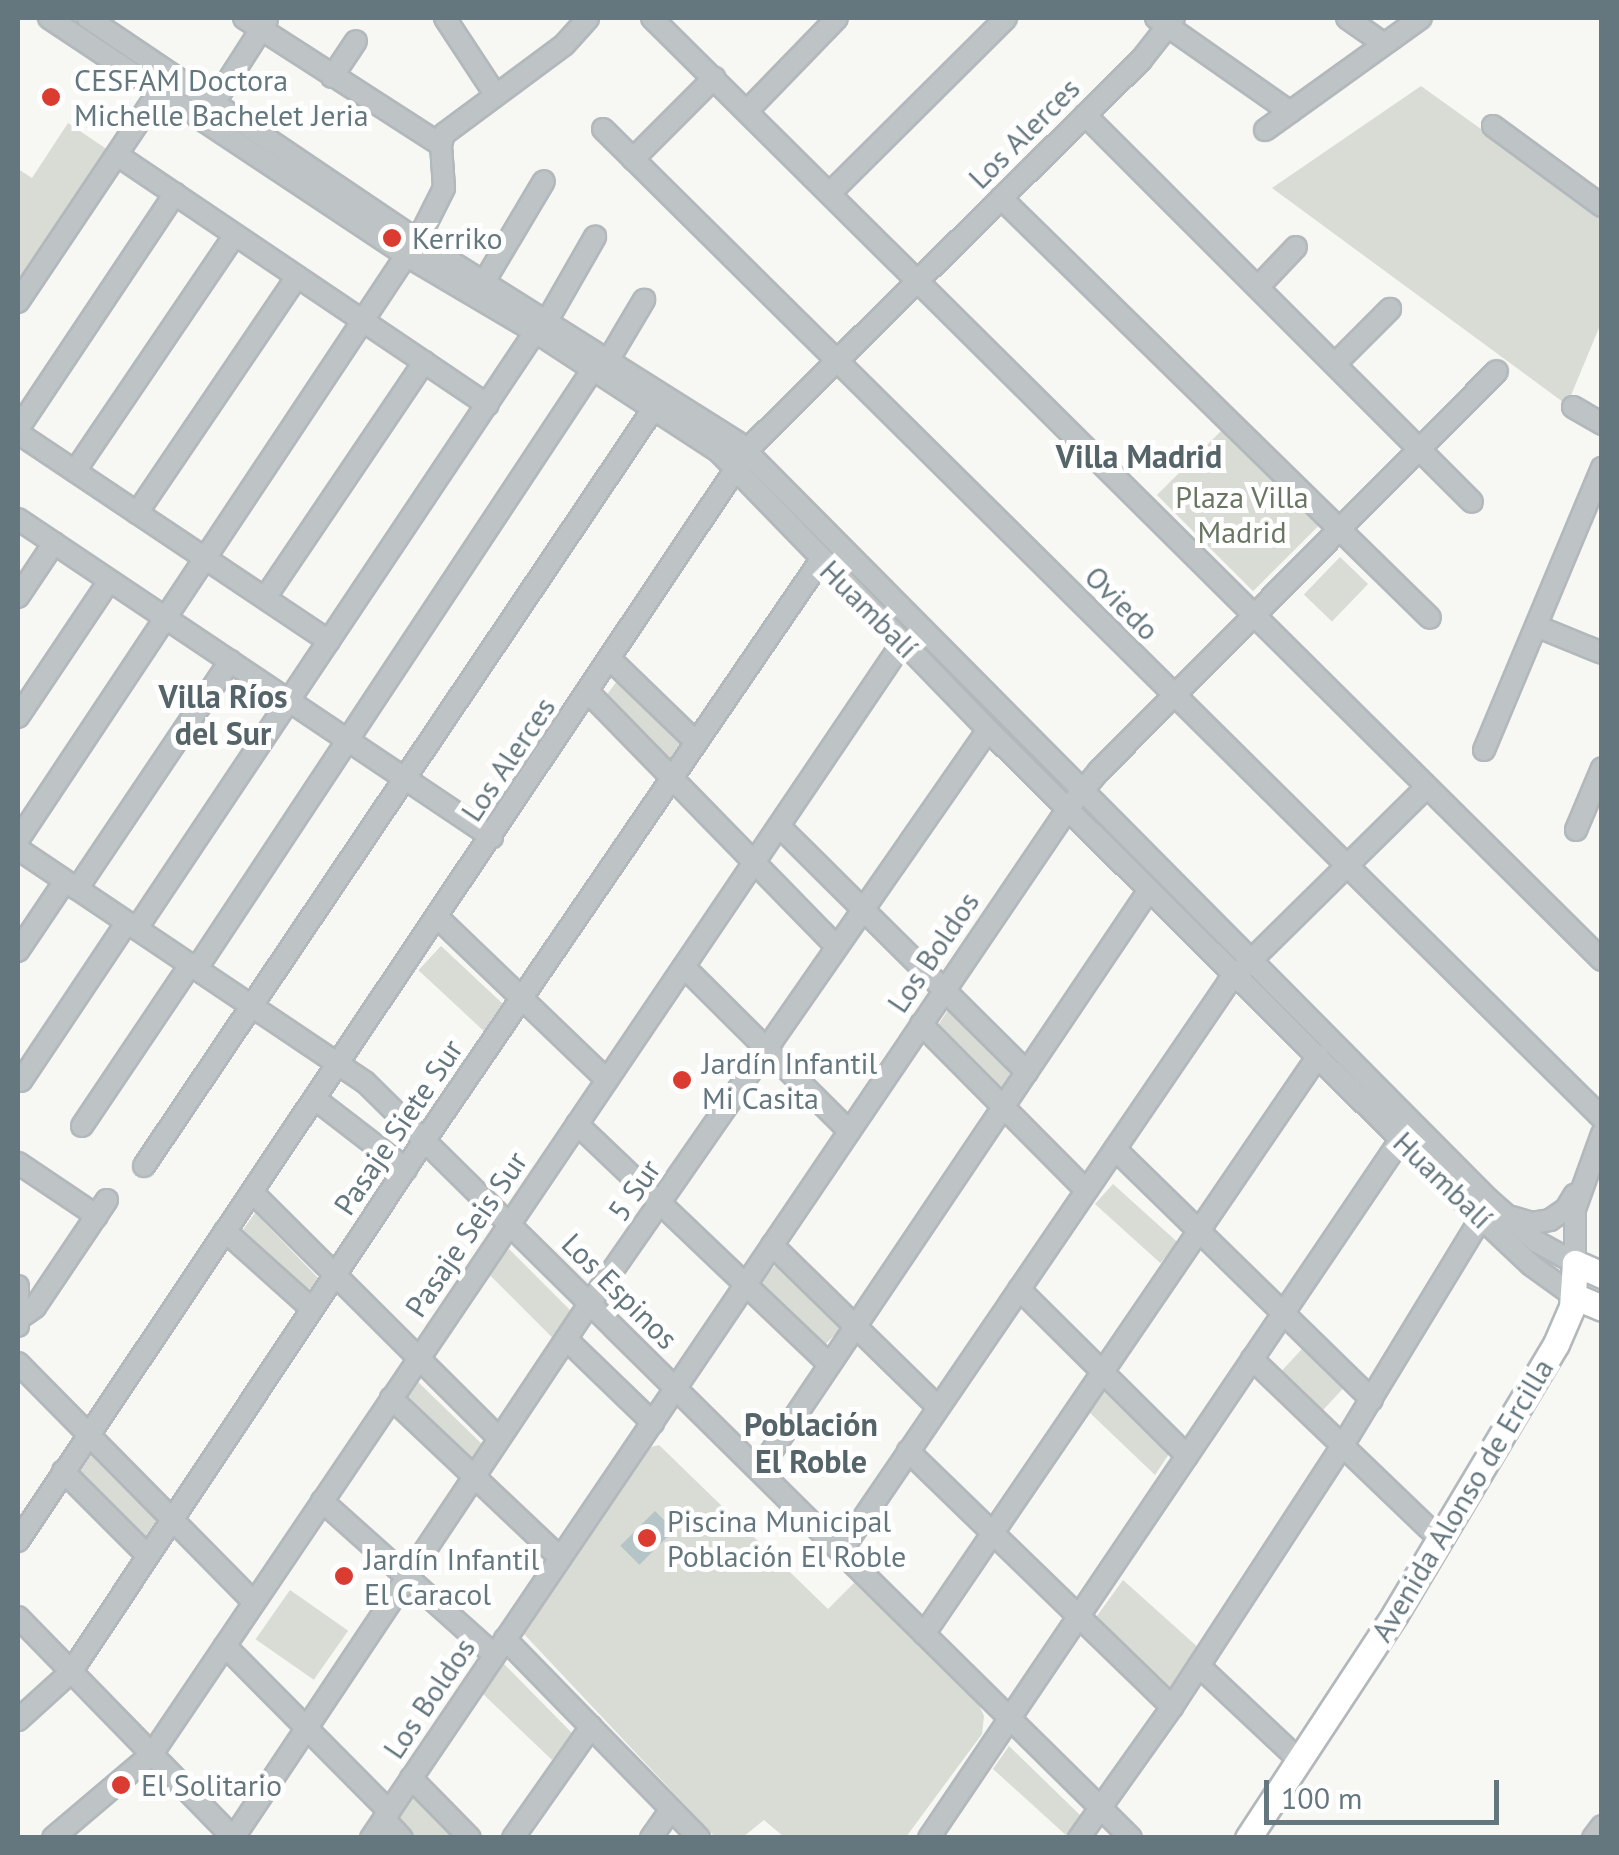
<!DOCTYPE html>
<meta charset="utf-8">
<style>
body{margin:0}
#map{position:relative;width:1619px;height:1855px;overflow:hidden;background:#f7f7f4;font-family:"PT Sans",sans-serif}
div>[style]{position:absolute}
.green>*{inset:0;background:#d8dcd4;transform-origin:0 0}
.water>*{inset:0;background:#b5c4c6;transform-origin:0 0}
.roads{filter:drop-shadow(2px 0 #b2b8bb) drop-shadow(-2px 0 #b2b8bb) drop-shadow(0 2px #b2b8bb) drop-shadow(0 -2px #b2b8bb)}
.minor>*{height:20px;margin:-10px;padding:0 10px;transform-origin:10px;border-radius:10px;background:#bec4c6}
.major>*{height:25px;margin:-12.5px;padding:0 12.5px;transform-origin:12.5px;border-radius:12.5px;background:#fff}
.dots>*{width:28px;height:28px;translate:-50% -50%;box-sizing:border-box;border:5px solid #fff;border-radius:50%}
span{translate:-50% -50%;white-space:nowrap;text-align:center;line-height:1.15;-webkit-text-stroke:10px #fff;paint-order:stroke}
.poi-label{font-size:30px;color:#64777e}
.left{translate:0 -50%;text-align:left}
.street-label{font-size:30px;color:#64777e}
.park-label{font-size:30px;color:#697662}
.neighbourhood-label{font-size:32px;color:#556469;font-weight:700}
.frame{position:absolute;inset:0;border:20px solid #64777e;pointer-events:none}
.scale{position:absolute;left:1264px;top:1780px;width:235px;height:45px;box-sizing:border-box;border:5px solid #64777e;border-top:0;padding-left:12px;font-size:30px;line-height:35px;white-space:nowrap;color:#64777e;-webkit-text-stroke:8px #fff;paint-order:stroke}
</style>
<div id="map">
<div class="green">
<div style="clip-path:polygon(1421px 86px,1601px 215px,1601px 323px,1567px 405px,1272px 188px)"></div>
<div style="clip-path:polygon(68px 123px,108px 150px,18px 287px,18px 169px,32px 178px)"></div>
<div style="left:1222px;top:430px;width:136px;height:92px;rotate:45deg"></div>
<div style="left:1340px;top:557px;width:39px;height:52px;rotate:44deg"></div>
<div style="clip-path:polygon(623px 673px,687px 736px,669px 763px,603px 700px)"></div>
<div style="left:441px;top:946px;width:90px;height:33px;rotate:43deg"></div>
<div style="clip-path:polygon(950px 1007px,1016px 1074px,1000px 1098px,935px 1030px)"></div>
<div style="left:1113px;top:1184px;width:88px;height:27px;rotate:42deg"></div>
<div style="clip-path:polygon(255px 1213px,322px 1282px,301px 1313px,232px 1245px)"></div>
<div style="left:509px;top:1249px;width:93px;height:32px;rotate:45deg"></div>
<div style="left:779px;top:1262px;width:91px;height:33px;rotate:45deg"></div>
<div style="left:1302px;top:1349px;width:57px;height:33px;rotate:43deg"></div>
<div style="clip-path:polygon(415px 1379px,486px 1448px,472px 1465px,401px 1401px)"></div>
<div style="clip-path:polygon(1106px 1387px,1171px 1451px,1155px 1475px,1089px 1412px)"></div>
<div style="clip-path:polygon(659px 1445px,828px 1609px,858px 1579px,977px 1700px,984px 1716px,982px 1734px,906px 1837px,784px 1837px,764px 1820px,743px 1837px,715px 1837px,524px 1634px,647px 1448px)"></div>
<div style="left:96px;top:1446px;width:99px;height:37px;rotate:45deg"></div>
<div style="clip-path:polygon(1123px 1580px,1201px 1650px,1173px 1694px,1094px 1620px)"></div>
<div style="left:290px;top:1590px;width:71px;height:60px;rotate:35deg"></div>
<div style="clip-path:polygon(504px 1664px,572px 1733px,552px 1760px,483px 1694px)"></div>
<div style="clip-path:polygon(1009px 1746px,1082px 1817px,1068px 1837px,993px 1769px)"></div>
<div style="clip-path:polygon(417px 1792px,460px 1837px,411px 1837px,396px 1822px)"></div>
</div>
<div class="water">
<div style="left:655px;top:1511px;width:27px;height:49px;rotate:45deg"></div>
</div>
<div class="roads">
<div class="minor">
<div style="left:49px;top:18px;width:430px;rotate:33.6deg"></div>
<div style="left:407px;top:256px;width:153px;rotate:30.6deg"></div>
<div style="left:539px;top:334px;width:215px;rotate:33.2deg"></div>
<div style="left:719px;top:452px;width:387px;rotate:45.9deg"></div>
<div style="left:988px;top:730px;width:666px;rotate:44.76deg"></div>
<div style="left:1461px;top:1199px;width:96px;rotate:43.3deg"></div>
<div style="left:1531px;top:1265px;width:53px;rotate:35.8deg"></div>
<div style="left:88px;top:18px;width:417px;rotate:34deg"></div>
<div style="left:434px;top:251px;width:358px;rotate:32.2deg"></div>
<div style="left:737px;top:442px;width:1066px;rotate:45.23deg"></div>
<div style="left:1488px;top:1199px;width:65px;rotate:41.3deg"></div>
<div style="left:1537px;top:1242px;width:43px;rotate:28.9deg"></div>
<div style="left:1575px;top:1263px;width:54px;rotate:-90deg"></div>
<div style="left:1575px;top:1209px;width:80px;rotate:-70.2deg"></div>
<div style="left:244px;top:18px;width:234px;rotate:32.8deg"></div>
<div style="left:445px;top:18px;width:91px;rotate:56.7deg"></div>
<div style="left:652px;top:18px;width:1338px;rotate:44.76deg"></div>
<div style="left:1156px;top:18px;width:164px;rotate:35deg"></div>
<div style="left:1347px;top:18px;width:45px;rotate:35.1deg"></div>
<div style="left:332px;top:77px;width:43px;rotate:-56.3deg"></div>
<div style="left:214px;top:103px;width:98px;rotate:-57.4deg"></div>
<div style="left:747px;top:111px;width:129px;rotate:-45.9deg"></div>
<div style="left:1085px;top:115px;width:547px;rotate:45deg"></div>
<div style="left:1493px;top:126px;width:135px;rotate:36.3deg"></div>
<div style="left:603px;top:129px;width:1406px;rotate:44.71deg"></div>
<div style="left:1265px;top:130px;width:192px;rotate:-35.7deg"></div>
<div style="left:117px;top:155px;width:447px;rotate:34deg"></div>
<div style="left:633px;top:159px;width:115px;rotate:-45deg"></div>
<div style="left:830px;top:193px;width:248px;rotate:-44.8deg"></div>
<div style="left:1001px;top:198px;width:600px;rotate:44.39deg"></div>
<div style="left:484px;top:282px;width:117px;rotate:-59.3deg"></div>
<div style="left:1258px;top:287px;width:55px;rotate:-46.5deg"></div>
<div style="left:18px;top:302px;width:254px;rotate:-56.2deg"></div>
<div style="left:548px;top:319px;width:95px;rotate:-60.2deg"></div>
<div style="left:609px;top:359px;width:69px;rotate:-59.3deg"></div>
<div style="left:1335px;top:364px;width:78px;rotate:-45deg"></div>
<div style="left:1573px;top:407px;width:34px;rotate:30deg"></div>
<div style="left:18px;top:429px;width:283px;rotate:-56.3deg"></div>
<div style="left:18px;top:433px;width:374px;rotate:33.8deg"></div>
<div style="left:75px;top:471px;width:285px;rotate:-55.9deg"></div>
<div style="left:137px;top:513px;width:285px;rotate:-55.9deg"></div>
<div style="left:18px;top:519px;width:571px;rotate:33.86deg"></div>
<div style="left:18px;top:597px;width:65px;rotate:-56.3deg"></div>
<div style="left:265px;top:598px;width:285px;rotate:-56deg"></div>
<div style="left:1536px;top:626px;width:71px;rotate:22.2deg"></div>
<div style="left:610px;top:659px;width:120px;rotate:44deg"></div>
<div style="left:588px;top:692px;width:356px;rotate:45.7deg"></div>
<div style="left:18px;top:717px;width:164px;rotate:-56.2deg"></div>
<div style="left:1484px;top:750px;width:306px;rotate:-67.3deg"></div>
<div style="left:780px;top:827px;width:348px;rotate:44.8deg"></div>
<div style="left:1576px;top:830px;width:67px;rotate:-67.2deg"></div>
<div style="left:18px;top:840px;width:732px;rotate:-56.42deg"></div>
<div style="left:423px;top:230px;width:47px;rotate:-63.4deg"></div>
<div style="left:444px;top:188px;width:43px;rotate:-94deg"></div>
<div style="left:441px;top:145px;width:11px;rotate:-75deg"></div>
<div style="left:444px;top:134px;width:149px;rotate:-36.6deg"></div>
<div style="left:564px;top:45px;width:36px;rotate:-48deg"></div>
<div style="left:18px;top:849px;width:418px;rotate:33.9deg"></div>
<div style="left:365px;top:1082px;width:1076px;rotate:44.62deg"></div>
<div style="left:77px;top:889px;width:275px;rotate:-56.1deg"></div>
<div style="left:438px;top:918px;width:234px;rotate:43.8deg"></div>
<div style="left:137px;top:928px;width:717px;rotate:-56.27deg"></div>
<div style="left:18px;top:951px;width:84px;rotate:-56.1deg"></div>
<div style="left:684px;top:967px;width:233px;rotate:44.8deg"></div>
<div style="left:197px;top:968px;width:718px;rotate:-56.53deg"></div>
<div style="left:921px;top:1024px;width:234px;rotate:45.2deg"></div>
<div style="left:21px;top:1081px;width:191px;rotate:-56.3deg"></div>
<div style="left:315px;top:1099px;width:115px;rotate:37.6deg"></div>
<div style="left:577px;top:1124px;width:349px;rotate:43.6deg"></div>
<div style="left:82px;top:1126px;width:195px;rotate:-56.1deg"></div>
<div style="left:1115px;top:1149px;width:359px;rotate:44.3deg"></div>
<div style="left:18px;top:1163px;width:95px;rotate:33.9deg"></div>
<div style="left:144px;top:1166px;width:914px;rotate:-56.07deg"></div>
<div style="left:252px;top:1192px;width:349px;rotate:44.9deg"></div>
<div style="left:1512px;top:1217px;width:21px;rotate:17deg"></div>
<div style="left:1532px;top:1223px;width:18px;rotate:-9deg"></div>
<div style="left:1550px;top:1220px;width:19px;rotate:-35deg"></div>
<div style="left:1566px;top:1209px;width:17px;rotate:-59deg"></div>
<div style="left:225px;top:1231px;width:117px;rotate:41.9deg"></div>
<div style="left:772px;top:1245px;width:232px;rotate:44.3deg"></div>
<div style="left:18px;top:1286px;width:40px;rotate:90deg"></div>
<div style="left:1019px;top:1289px;width:237px;rotate:44.8deg"></div>
<div style="left:18px;top:1319px;width:21px;rotate:-35deg"></div>
<div style="left:35px;top:1307px;width:129px;rotate:-56.1deg"></div>
<div style="left:566px;top:1339px;width:121px;rotate:44deg"></div>
<div style="left:1252px;top:1359px;width:260px;rotate:43.8deg"></div>
<div style="left:18px;top:1363px;width:336px;rotate:45.4deg"></div>
<div style="left:391px;top:1398px;width:233px;rotate:43.4deg"></div>
<div style="left:908px;top:1451px;width:368px;rotate:44.1deg"></div>
<div style="left:759px;top:1470px;width:699px;rotate:-56.08deg"></div>
<div style="left:63px;top:1471px;width:120px;rotate:45deg"></div>
<div style="left:322px;top:1501px;width:231px;rotate:41.8deg"></div>
<div style="left:18px;top:1541px;width:1318px;rotate:-56.2deg"></div>
<div style="left:751px;top:446px;width:549px;rotate:-44.7deg"></div>
<div style="left:1141px;top:60px;width:53px;rotate:-51.8deg"></div>
<div style="left:841px;top:1551px;width:687px;rotate:-55.73deg"></div>
<div style="left:1228px;top:983px;width:279px;rotate:-44.6deg"></div>
<div style="left:18px;top:1617px;width:309px;rotate:45.7deg"></div>
<div style="left:924px;top:1634px;width:700px;rotate:-55.72deg"></div>
<div style="left:505px;top:1639px;width:278px;rotate:45.7deg"></div>
<div style="left:225px;top:1646px;width:233px;rotate:45.2deg"></div>
<div style="left:1199px;top:1666px;width:139px;rotate:43.2deg"></div>
<div style="left:18px;top:1720px;width:72px;rotate:-42.2deg"></div>
<div style="left:71px;top:1672px;width:638px;rotate:-56.38deg"></div>
<div style="left:424px;top:1141px;width:704px;rotate:-55.66deg"></div>
<div style="left:411px;top:1778px;width:84px;rotate:45.5deg"></div>
<div style="left:384px;top:1819px;width:26px;rotate:47deg"></div>
<div style="left:234px;top:1837px;width:642px;rotate:-56.31deg"></div>
<div style="left:590px;top:1303px;width:698px;rotate:-55.22deg"></div>
<div style="left:53px;top:1838px;width:130px;rotate:-40.3deg"></div>
<div style="left:152px;top:1754px;width:1342px;rotate:-55.97deg"></div>
<div style="left:371px;top:1838px;width:1245px;rotate:-55.9deg"></div>
<div style="left:1069px;top:807px;width:47px;rotate:-50.2deg"></div>
<div style="left:1099px;top:771px;width:564px;rotate:-45.14deg"></div>
<div style="left:513px;top:1838px;width:136px;rotate:-54.9deg"></div>
<div style="left:651px;top:1838px;width:35px;rotate:-55deg"></div>
<div style="left:929px;top:1838px;width:843px;rotate:-55.97deg"></div>
<div style="left:1079px;top:1838px;width:161px;rotate:-54.6deg"></div>
<div style="left:1172px;top:1707px;width:313px;rotate:-56.9deg"></div>
<div style="left:1343px;top:1445px;width:266px;rotate:-58.7deg"></div>
<div style="left:1593px;top:1838px;width:15px;rotate:-53deg"></div>
</div>
<div class="major">
<div style="left:1574px;top:1296px;width:30px;rotate:23deg"></div>
<div style="left:1248px;top:1838px;width:268px;rotate:-56.7deg"></div>
<div style="left:1395px;top:1614px;width:314px;rotate:-59.2deg"></div>
<div style="left:1556px;top:1344px;width:40px;rotate:-66.6deg"></div>
<div style="left:1572px;top:1307px;width:44px;rotate:-86.1deg"></div>
<div style="left:1575px;top:1263px;width:30px;rotate:24deg"></div>
</div>
</div>
<div class="dots">
<div style="left:51px;top:97px;background:#da3c32"></div>
<div style="left:392px;top:238px;background:#da3c32"></div>
<div style="left:682px;top:1080px;background:#da3c32"></div>
<div style="left:647px;top:1538px;background:#da3c32"></div>
<div style="left:344px;top:1576px;background:#da3c32"></div>
<div style="left:121px;top:1785px;background:#da3c32"></div>
</div>
<div class="poi-label">
<span class="left" style="left:74px;top:97px">CESFAM Doctora<br>Michelle Bachelet Jeria</span>
<span class="left" style="left:412px;top:238px">Kerriko</span>
<span class="left" style="left:702px;top:1080px">Jardín Infantil<br>Mi Casita</span>
<span class="left" style="left:667px;top:1538px">Piscina Municipal<br>Población El Roble</span>
<span class="left" style="left:364px;top:1576px">Jardín Infantil<br>El Caracol</span>
<span class="left" style="left:141px;top:1785px">El Solitario</span>
</div>
<div class="street-label">
<span style="left:1024px;top:133px;rotate:-45deg">Los Alerces</span>
<span style="left:1122px;top:603px;rotate:45deg">Oviedo</span>
<span style="left:869px;top:609px;rotate:45deg">Huambalí</span>
<span style="left:508px;top:759px;rotate:-56deg">Los Alerces</span>
<span style="left:933px;top:952px;rotate:-56deg">Los Boldos</span>
<span style="left:398px;top:1127px;rotate:-56deg">Pasaje Siete Sur</span>
<span style="left:1443px;top:1180px;rotate:44deg">Huambalí</span>
<span style="left:634px;top:1190px;rotate:-55deg">5 Sur</span>
<span style="left:466px;top:1234px;rotate:-56deg">Pasaje Seis Sur</span>
<span style="left:620px;top:1291px;rotate:45deg">Los Espinos</span>
<span style="left:1462px;top:1500px;rotate:-59deg">Avenida Alonso de Ercilla</span>
<span style="left:429px;top:1698px;rotate:-56deg">Los Boldos</span>
</div>
<div class="park-label">
<span style="left:1242px;top:514px">Plaza Villa<br>Madrid</span>
</div>
<div class="neighbourhood-label">
<span style="left:1139px;top:456px">Villa Madrid</span>
<span style="left:223px;top:715px">Villa Ríos<br>del Sur</span>
<span style="left:811px;top:1443px">Población<br>El Roble</span>
</div>
<div class="frame"></div>
<div class="scale">100 m</div>
</div>
